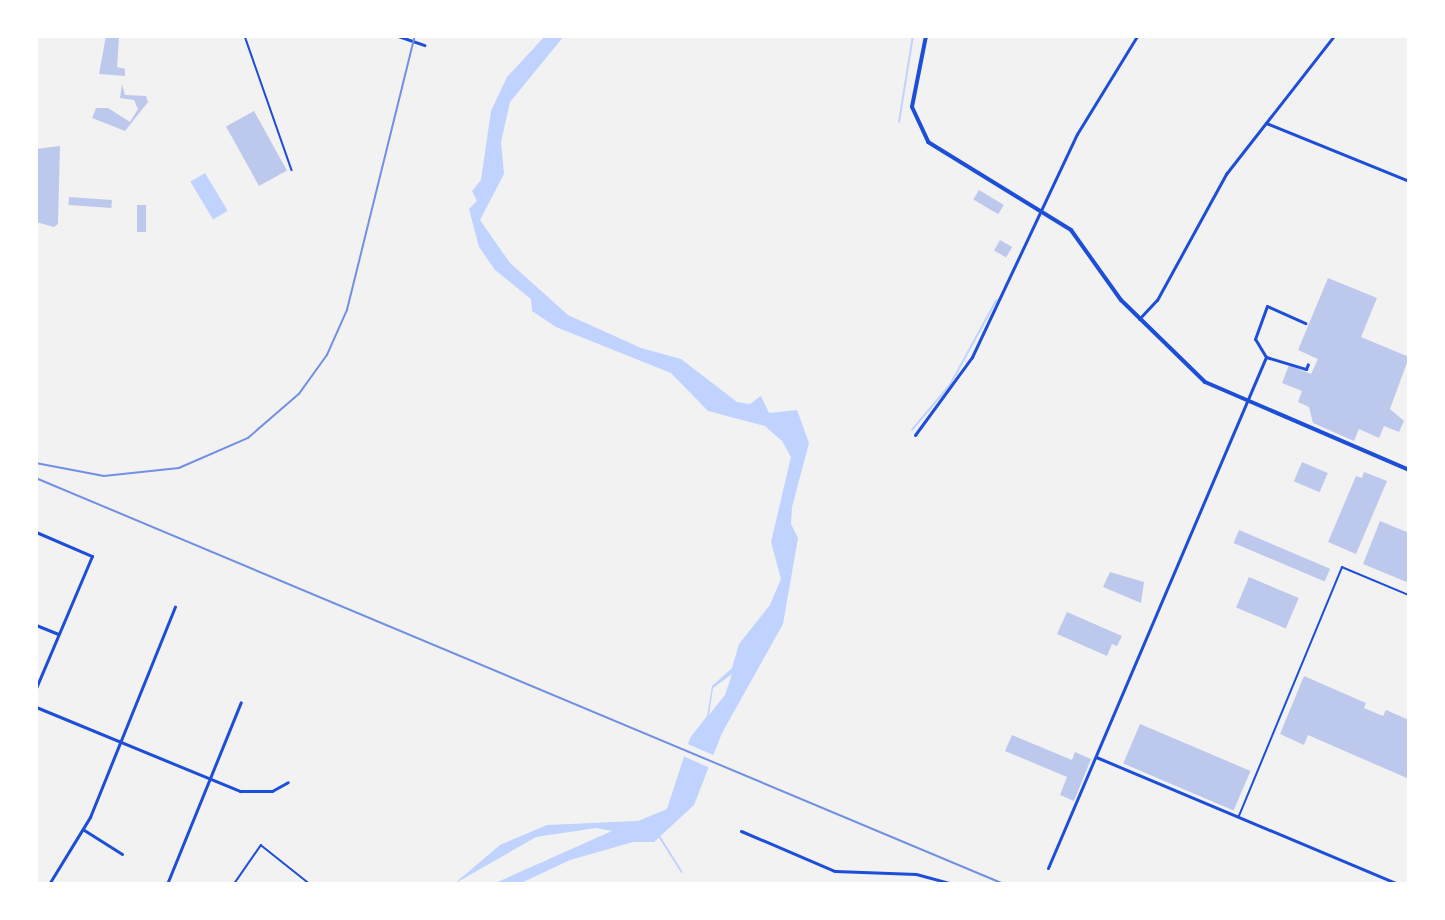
<!DOCTYPE html>
<style>
body{margin:0}
#map{position:relative;width:1445px;height:920px;overflow:hidden;background:#f2f2f2;font-family:Arial,sans-serif}
div>[style]{position:absolute}
.water>*{inset:0;background:#bfd3fe;transform-origin:0 0}
.pier>*{inset:0;background:#f2f2f2}
.stream>*{height:1.5px;margin:-0.75px;padding:0 0.75px;transform-origin:0.75px;border-radius:0.75px;background:#bfd3fe}
.building>*{inset:0;background:#bdc9ec;transform-origin:0 0}
.service>*{height:1.5px;margin:-0.75px;padding:0 0.75px;transform-origin:0.75px;border-radius:0.75px;background:#1d4ed8}
.minor>*{height:3px;margin:-1.5px;padding:0 1.5px;transform-origin:1.5px;border-radius:1.5px;background:#1d4ed8}
.tertiary>*{height:4px;margin:-2px;padding:0 2px;transform-origin:2px;border-radius:2px;background:#1d4ed8}
.rail>*{height:1.5px;margin:-0.75px;padding:0 0.75px;transform-origin:0.75px;border-radius:0.75px;background:#7290e2}
span{translate:-50% -50%;white-space:nowrap;text-align:center;line-height:1.15;-webkit-text-stroke:4.5px #fff;paint-order:stroke}
.frame{position:absolute;inset:0;border:38px solid #fff;pointer-events:none}
</style>
<div id="map">
<div class="water">
<div style="clip-path:polygon(evenodd,545px 36px,564px 36px,510px 102px,501px 142px,504px 174px,480px 220px,510px 263px,568px 315px,641px 348px,681px 359px,737px 402px,750px 404px,761px 396px,769px 413px,797px 410px,809px 443px,792px 507px,791px 524px,798px 538px,783px 624px,722px 733px,694px 805px,654px 842px,633px 842px,570px 860px,519px 884px,493px 884px,612px 831px,596px 828px,536px 837px,454px 884px,500px 845px,547px 825px,638px 821px,667px 809px,690px 738px,707px 716px,712px 686px,732px 668px,739px 644px,770px 605px,781px 579px,771px 542px,791px 457px,782px 441px,765px 426px,708px 411px,671px 373px,556px 327px,532px 311px,531px 299px,495px 270px,479px 247px,469px 209px,477px 201px,472px 191px,481px 180px,491px 111px,507px 77px,545px 36px,732px 674px,725px 695px,709px 715px,713px 688px,732px 674px)"></div>
<div style="left:205px;top:173px;width:44px;height:17px;rotate:59deg"></div>
</div>
<div class="pier">
<div style="clip-path:polygon(685px 743px,716px 756px,710px 768px,683px 756px)"></div>
</div>
<div class="stream">
<div style="left:899px;top:122px;width:87px;rotate:-80.8deg"></div>
<div style="left:912px;top:430px;width:59px;rotate:-49.8deg"></div>
<div style="left:950px;top:385px;width:96px;rotate:-61.3deg"></div>
<div style="left:660px;top:837px;width:41px;rotate:57.8deg"></div>
</div>
<div class="building">
<div style="clip-path:polygon(106px 36px,119px 37px,117px 67px,125px 69px,125px 76px,99px 74px)"></div>
<div style="clip-path:polygon(122px 84px,125px 95px,146px 96px,148px 102px,125px 131px,92px 118px,96px 108px,108px 108px,130px 122px,138px 109px,134px 100px,120px 98px)"></div>
<div style="left:254px;top:111px;width:68px;height:32px;rotate:61deg"></div>
<div style="clip-path:polygon(60px 146px,58px 224px,54px 227px,36px 222px,36px 149px)"></div>
<div style="left:979px;top:190px;width:29px;height:11px;rotate:31deg"></div>
<div style="left:69px;top:197px;width:43px;height:8px;rotate:4deg"></div>
<div style="left:137px;top:205px;width:9px;height:27px"></div>
<div style="left:1000px;top:240px;width:14px;height:12px;rotate:30deg"></div>
<div style="clip-path:polygon(1328px 278px,1377px 298px,1361px 337px,1409px 357px,1390px 409px,1404px 421px,1399px 432px,1384px 426px,1379px 438px,1359px 429px,1354px 441px,1313px 423px,1309px 407px,1298px 402px,1302px 391px,1282px 383px,1289px 365px,1311px 374px,1318px 359px,1298px 350px)"></div>
<div style="left:1302px;top:462px;width:28px;height:21px;rotate:23deg"></div>
<div style="clip-path:polygon(1364px 472px,1387px 481px,1356px 554px,1328px 542px,1356px 476px,1362px 478px)"></div>
<div style="clip-path:polygon(1380px 521px,1409px 533px,1409px 583px,1363px 564px)"></div>
<div style="left:1239px;top:530px;width:99px;height:14px;rotate:23deg"></div>
<div style="clip-path:polygon(1110px 572px,1144px 582px,1141px 603px,1103px 587px)"></div>
<div style="left:1249px;top:577px;width:54px;height:33px;rotate:23deg"></div>
<div style="clip-path:polygon(1067px 612px,1122px 636px,1117px 646px,1112px 644px,1107px 656px,1057px 634px)"></div>
<div style="clip-path:polygon(1304px 676px,1366px 703px,1364px 708px,1383px 716px,1386px 710px,1409px 720px,1409px 779px,1308px 735px,1304px 745px,1280px 734px)"></div>
<div style="left:1140px;top:724px;width:120px;height:43px;rotate:23deg"></div>
<div style="clip-path:polygon(1012px 735px,1072px 760px,1075px 752px,1091px 759px,1074px 801px,1060px 795px,1067px 777px,1005px 751px)"></div>
</div>
<div class="service">
<div style="left:245px;top:36px;width:142px;rotate:70.7deg"></div>
<div style="left:1239px;top:816px;width:269px;rotate:-67.5deg"></div>
<div style="left:1342px;top:567px;width:73px;rotate:22.7deg"></div>
<div style="left:234px;top:884px;width:47px;rotate:-55.3deg"></div>
<div style="left:261px;top:845px;width:63px;rotate:38.5deg"></div>
</div>
<div class="minor">
<div style="left:398px;top:36px;width:28px;rotate:19deg"></div>
<div style="left:1266px;top:123px;width:154px;rotate:22.1deg"></div>
<div style="left:1139px;top:319px;width:26px;rotate:-47deg"></div>
<div style="left:1157px;top:300px;width:144px;rotate:-61.3deg"></div>
<div style="left:1226px;top:174px;width:175px;rotate:-52deg"></div>
<div style="left:1266px;top:357px;width:21px;rotate:-121deg"></div>
<div style="left:1255px;top:339px;width:35px;rotate:-70deg"></div>
<div style="left:1267px;top:306px;width:42px;rotate:24.1deg"></div>
<div style="left:915px;top:435px;width:97px;rotate:-53.8deg"></div>
<div style="left:972px;top:357px;width:246px;rotate:-64.8deg"></div>
<div style="left:1077px;top:134px;width:115px;rotate:-58.5deg"></div>
<div style="left:36px;top:532px;width:61px;rotate:23.2deg"></div>
<div style="left:92px;top:556px;width:143px;rotate:113deg"></div>
<div style="left:36px;top:625px;width:24px;rotate:22deg"></div>
<div style="left:36px;top:707px;width:221px;rotate:22.4deg"></div>
<div style="left:240px;top:791px;width:32px"></div>
<div style="left:272px;top:791px;width:18px;rotate:-29deg"></div>
<div style="left:1096px;top:757px;width:328px;rotate:22.8deg"></div>
<div style="left:84px;top:830px;width:45px;rotate:32.3deg"></div>
<div style="left:741px;top:831px;width:102px;rotate:23.1deg"></div>
<div style="left:835px;top:871px;width:81px;rotate:2.1deg"></div>
<div style="left:916px;top:874px;width:38px;rotate:15deg"></div>
<div style="left:1048px;top:868px;width:556px;rotate:-66.9deg"></div>
<div style="left:1266px;top:357px;width:42px;rotate:16.7deg"></div>
<div style="left:1306px;top:369px;width:5px;rotate:-68deg"></div>
<div style="left:49px;top:884px;width:79px;rotate:-58.5deg"></div>
<div style="left:90px;top:817px;width:227px;rotate:-68deg"></div>
<div style="left:167px;top:884px;width:196px;rotate:-67.9deg"></div>
</div>
<div class="tertiary">
<div style="left:926px;top:36px;width:72px;rotate:101.2deg"></div>
<div style="left:912px;top:107px;width:38px;rotate:65deg"></div>
<div style="left:928px;top:142px;width:168px;rotate:31.6deg"></div>
<div style="left:1071px;top:230px;width:86px;rotate:54.5deg"></div>
<div style="left:1121px;top:300px;width:117px;rotate:44.3deg"></div>
<div style="left:1205px;top:382px;width:222px;rotate:23.3deg"></div>
</div>
<div class="rail">
<div style="left:36px;top:463px;width:69px;rotate:10.8deg"></div>
<div style="left:104px;top:476px;width:75px;rotate:-6.1deg"></div>
<div style="left:179px;top:468px;width:75px;rotate:-23.5deg"></div>
<div style="left:248px;top:438px;width:67px;rotate:-40.8deg"></div>
<div style="left:299px;top:394px;width:48px;rotate:-54.3deg"></div>
<div style="left:327px;top:355px;width:49px;rotate:-66deg"></div>
<div style="left:347px;top:310px;width:282px;rotate:-76.1deg"></div>
<div style="left:36px;top:478px;width:1050px;rotate:22.75deg"></div>
</div>
<div class="frame"></div>
</div>
